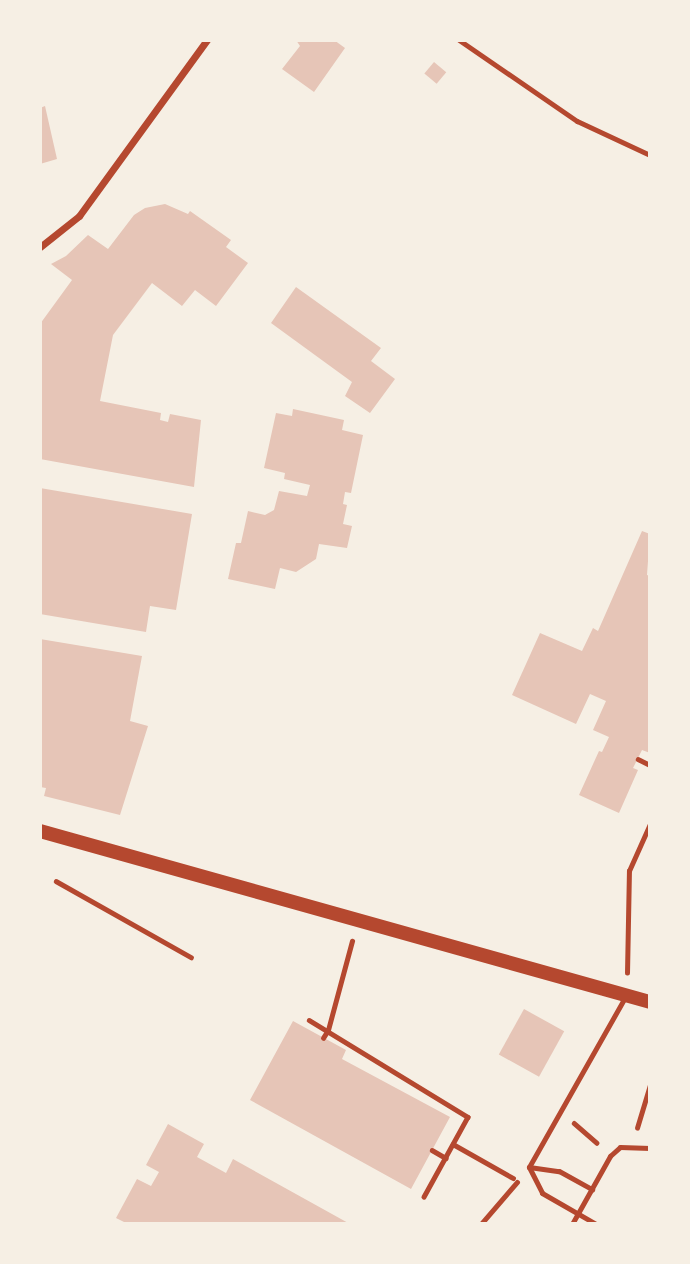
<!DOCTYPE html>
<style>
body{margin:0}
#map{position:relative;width:690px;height:1264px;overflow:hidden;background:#f6efe4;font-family:Overpass,sans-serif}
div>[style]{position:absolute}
.building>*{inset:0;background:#e6c5b7;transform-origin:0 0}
.path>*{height:4.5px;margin:-2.25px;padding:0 2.25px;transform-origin:2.25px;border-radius:2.25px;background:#b5482f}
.service>*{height:5px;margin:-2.5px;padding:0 2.5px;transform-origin:2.5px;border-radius:2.5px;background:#b5482f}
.minor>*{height:7px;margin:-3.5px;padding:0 3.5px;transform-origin:3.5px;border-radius:3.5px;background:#b5482f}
.secondary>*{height:14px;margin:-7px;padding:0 7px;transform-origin:7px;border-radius:7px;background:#b5482f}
span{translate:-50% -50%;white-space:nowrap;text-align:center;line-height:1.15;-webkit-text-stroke:6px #f6efe4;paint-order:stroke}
.frame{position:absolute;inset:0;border:42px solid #f6efe4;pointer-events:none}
</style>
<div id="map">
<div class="building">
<div style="clip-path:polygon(296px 40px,334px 40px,345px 48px,314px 92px,282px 69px,300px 46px)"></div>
<div style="left:434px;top:62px;width:16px;height:15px;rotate:40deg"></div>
<div style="clip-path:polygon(45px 106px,57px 159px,40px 164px,40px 108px)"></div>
<div style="clip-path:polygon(165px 204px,188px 214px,190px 211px,231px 240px,226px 247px,248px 263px,216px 306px,195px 290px,182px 306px,152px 283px,113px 335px,100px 401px,161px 413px,160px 420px,168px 422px,170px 414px,201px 420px,194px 487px,40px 459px,40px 324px,72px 280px,51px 264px,66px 256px,88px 235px,108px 249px,134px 215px,145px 208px)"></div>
<div style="clip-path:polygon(296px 287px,381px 348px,371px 361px,395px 379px,370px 413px,345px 396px,352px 382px,271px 323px)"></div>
<div style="clip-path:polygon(293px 409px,344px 420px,342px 430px,363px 435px,351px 493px,345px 492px,343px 504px,347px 505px,343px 524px,352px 526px,347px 548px,319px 544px,316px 559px,296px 572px,280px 568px,275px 589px,228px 579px,236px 543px,241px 543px,248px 511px,265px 515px,274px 510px,279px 491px,307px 496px,310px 485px,284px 479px,285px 473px,264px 468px,276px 413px,292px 416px)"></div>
<div style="clip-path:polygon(40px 488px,192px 514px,176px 610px,150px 606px,146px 632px,40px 614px)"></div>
<div style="clip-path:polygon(642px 531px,650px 534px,647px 575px,650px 576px,650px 753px,642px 750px,633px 768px,638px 770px,619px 813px,579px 795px,599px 751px,602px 752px,609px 737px,593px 730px,606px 701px,590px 694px,576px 724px,512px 695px,540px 633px,582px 651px,593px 628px,598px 631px)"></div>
<div style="clip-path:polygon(40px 639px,142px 656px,130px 721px,148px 726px,120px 815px,44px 796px,46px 788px,40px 787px)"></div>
<div style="left:524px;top:1009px;width:46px;height:52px;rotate:29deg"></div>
<div style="clip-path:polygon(293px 1021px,346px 1050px,342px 1059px,450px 1117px,411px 1189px,250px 1100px)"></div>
<div style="clip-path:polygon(168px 1124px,204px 1144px,197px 1157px,226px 1173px,233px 1159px,350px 1224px,128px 1224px,116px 1218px,137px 1179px,151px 1186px,159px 1172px,146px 1165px)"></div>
</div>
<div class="path">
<div style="left:638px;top:759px;width:13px;rotate:27deg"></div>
<div style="left:56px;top:881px;width:155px;rotate:29.4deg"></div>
<div style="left:627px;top:973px;width:102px;rotate:-88.9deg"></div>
<div style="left:629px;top:871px;width:51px;rotate:-65.9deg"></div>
<div style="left:309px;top:1020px;width:186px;rotate:31.4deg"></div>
<div style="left:468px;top:1117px;width:91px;rotate:118.8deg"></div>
<div style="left:323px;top:1038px;width:9px;rotate:-58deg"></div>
<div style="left:328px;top:1030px;width:92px;rotate:-74.9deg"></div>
<div style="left:574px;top:1123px;width:30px;rotate:41deg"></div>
<div style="left:637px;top:1128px;width:45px;rotate:-73.2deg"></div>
<div style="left:453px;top:1144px;width:69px;rotate:29.5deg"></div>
<div style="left:432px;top:1150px;width:16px;rotate:30deg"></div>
<div style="left:481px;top:1224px;width:55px;rotate:-49.4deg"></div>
</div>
<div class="service">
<div style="left:459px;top:40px;width:143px;rotate:34.5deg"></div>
<div style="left:577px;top:121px;width:81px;rotate:25deg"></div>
<div style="left:529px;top:1167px;width:195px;rotate:-60.5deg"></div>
<div style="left:529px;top:1167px;width:29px;rotate:63deg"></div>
<div style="left:542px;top:1193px;width:62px;rotate:29.9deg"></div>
<div style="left:529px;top:1167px;width:30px;rotate:8deg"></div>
<div style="left:559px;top:1171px;width:38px;rotate:29deg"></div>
<div style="left:572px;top:1224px;width:78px;rotate:-60.8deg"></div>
<div style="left:610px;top:1156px;width:13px;rotate:-42deg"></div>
<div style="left:620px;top:1147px;width:30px;rotate:2deg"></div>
</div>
<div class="minor">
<div style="left:40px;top:247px;width:50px;rotate:-38.5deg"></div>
<div style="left:79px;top:216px;width:218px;rotate:-54deg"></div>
</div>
<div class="secondary">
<div style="left:40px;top:831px;width:634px;rotate:15.66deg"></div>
</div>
<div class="frame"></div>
</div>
